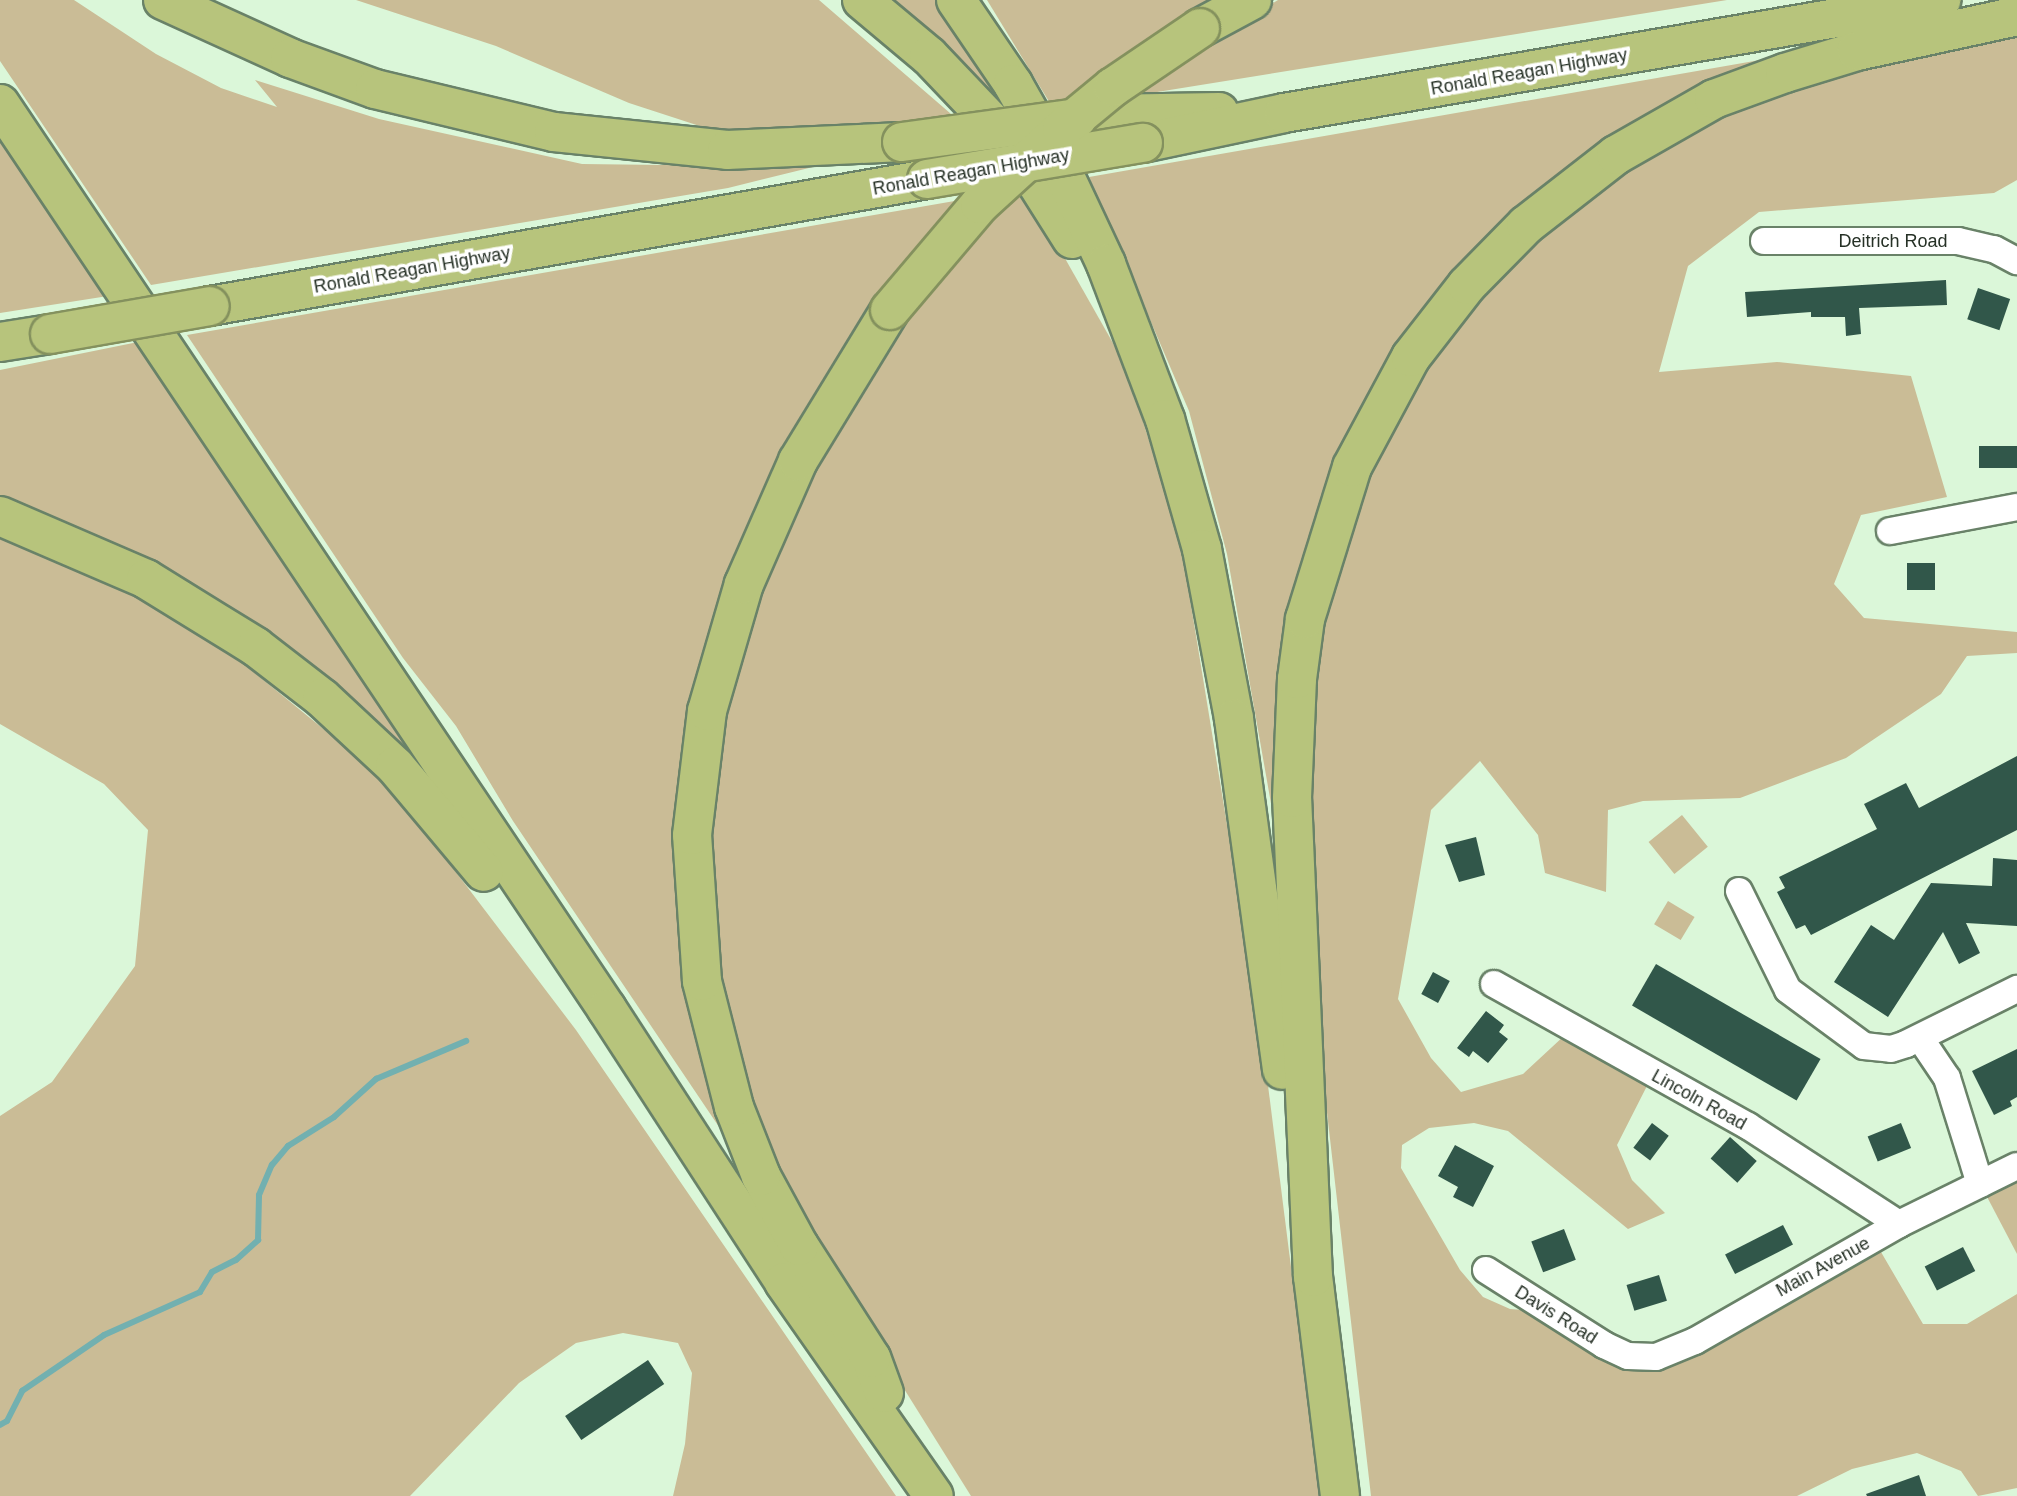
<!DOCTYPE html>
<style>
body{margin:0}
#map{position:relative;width:2017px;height:1496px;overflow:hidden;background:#dbf7d9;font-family:Arial,sans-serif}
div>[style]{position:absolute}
.green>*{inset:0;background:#cabc96;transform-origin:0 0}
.stream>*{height:6px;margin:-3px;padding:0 3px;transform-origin:3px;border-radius:3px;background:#72b0b0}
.building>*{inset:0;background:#31574a;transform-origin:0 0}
.roads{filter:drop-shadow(2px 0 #698268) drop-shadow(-2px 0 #698268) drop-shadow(0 2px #698268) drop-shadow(0 -2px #698268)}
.minor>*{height:26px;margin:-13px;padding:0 13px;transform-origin:13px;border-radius:13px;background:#fff}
.highway>*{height:38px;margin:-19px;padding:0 19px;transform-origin:19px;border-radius:19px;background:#b7c47c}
.bridges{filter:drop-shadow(2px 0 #84915e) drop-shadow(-2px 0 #84915e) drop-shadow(0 2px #84915e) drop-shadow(0 -2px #84915e)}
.highway-bridge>*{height:38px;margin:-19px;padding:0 19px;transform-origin:19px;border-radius:19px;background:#b7c47c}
span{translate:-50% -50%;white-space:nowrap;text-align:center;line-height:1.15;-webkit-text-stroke:7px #fff;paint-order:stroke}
.street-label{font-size:18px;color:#263126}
</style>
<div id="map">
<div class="green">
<div style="clip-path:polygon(0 0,74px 0,156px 54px,221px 88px,277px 107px,255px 80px,379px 119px,582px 164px,813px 167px,728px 188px,151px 285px,0 61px)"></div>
<div style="clip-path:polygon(356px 0,819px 0,958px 120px,715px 131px,629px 103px,496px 46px)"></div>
<div style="clip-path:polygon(885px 0,936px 0,1010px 114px)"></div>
<div style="clip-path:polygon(987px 0,1217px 0,1069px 107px,1053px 108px)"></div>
<div style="clip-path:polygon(1278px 0,1727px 0,1120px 98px)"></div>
<div style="clip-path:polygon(2017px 29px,2017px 180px,1994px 193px,1759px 212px,1688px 266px,1659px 372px,1777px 362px,1911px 376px,1947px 497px,1861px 515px,1834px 584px,1864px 618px,2017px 632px,2017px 653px,1967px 656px,1941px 694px,1846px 758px,1740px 798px,1643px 801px,1608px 810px,1606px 892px,1545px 873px,1538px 835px,1480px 761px,1431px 810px,1398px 999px,1431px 1058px,1461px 1092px,1523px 1074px,1565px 1035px,1650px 1080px,1617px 1145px,1632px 1180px,1665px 1213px,1628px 1229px,1508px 1131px,1474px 1123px,1429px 1128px,1402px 1145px,1401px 1168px,1460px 1270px,1483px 1297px,1510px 1309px,1537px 1311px,1610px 1358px,1675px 1358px,1881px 1252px,1923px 1324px,1967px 1324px,2017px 1294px,2017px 1488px,1978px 1496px,1961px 1471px,1917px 1453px,1852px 1469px,1797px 1496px,1371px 1496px,1326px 1104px,1315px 961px,1306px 736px,1319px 621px,1352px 508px,1391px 419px,1478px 293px,1612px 172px,1778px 89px)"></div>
<div style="clip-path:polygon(1783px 56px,1592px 152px,1341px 460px,1279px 849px,1227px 554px,1189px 411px,1089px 177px)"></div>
<div style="clip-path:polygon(0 135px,108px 296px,0 313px)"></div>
<div style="clip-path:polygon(1019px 191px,1054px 239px,1126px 366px,1181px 544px,1262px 1038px,1320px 1496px,971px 1496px,821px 1256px,753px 1123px,710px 956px,705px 883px,720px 718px,770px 545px,894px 322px)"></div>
<div style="clip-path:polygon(966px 199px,878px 301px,841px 352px,770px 484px,681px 821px,744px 1164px,513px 821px,456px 726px,403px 658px,187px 335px)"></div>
<div style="clip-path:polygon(138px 342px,347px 652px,440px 795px,378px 728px,0 503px,0 370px)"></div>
<div style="clip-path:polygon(0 532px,191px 621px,386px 780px,576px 1030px,896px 1496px,673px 1496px,685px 1444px,692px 1373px,678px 1343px,623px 1333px,576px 1343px,519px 1383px,410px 1496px,0 1496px,0 1116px,52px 1082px,135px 966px,148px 830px,104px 784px,0 724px)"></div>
<div style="left:1682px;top:815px;width:41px;height:43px;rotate:51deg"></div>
<div style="left:1668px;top:901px;width:31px;height:27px;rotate:31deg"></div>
<div style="clip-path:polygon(2017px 1174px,2017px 1254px,1985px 1193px)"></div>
</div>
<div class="stream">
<div style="left:0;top:1425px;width:8px;rotate:-30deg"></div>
<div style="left:7px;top:1421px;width:34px;rotate:-63deg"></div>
<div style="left:22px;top:1391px;width:99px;rotate:-34.3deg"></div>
<div style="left:104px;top:1335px;width:105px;rotate:-24.1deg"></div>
<div style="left:200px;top:1292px;width:23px;rotate:-59deg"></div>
<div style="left:212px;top:1272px;width:27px;rotate:-27deg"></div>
<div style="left:236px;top:1260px;width:30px;rotate:-42deg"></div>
<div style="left:258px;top:1240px;width:45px;rotate:-88.7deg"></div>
<div style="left:259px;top:1195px;width:33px;rotate:-67deg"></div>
<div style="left:272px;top:1165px;width:25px;rotate:-50deg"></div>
<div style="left:288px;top:1146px;width:54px;rotate:-32.2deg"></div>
<div style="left:334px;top:1117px;width:57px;rotate:-42.1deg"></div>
<div style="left:376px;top:1079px;width:98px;rotate:-22.9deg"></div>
</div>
<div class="building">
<div style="clip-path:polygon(1946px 280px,1947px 305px,1859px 308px,1861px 334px,1846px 336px,1845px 317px,1811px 317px,1811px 312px,1747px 317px,1745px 292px)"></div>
<div style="left:1978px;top:288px;width:34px;height:33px;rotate:19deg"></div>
<div style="left:1979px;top:446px;width:38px;height:22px"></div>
<div style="left:1907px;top:563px;width:28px;height:27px"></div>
<div style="clip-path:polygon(2017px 756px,2017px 830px,1811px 935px,1805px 925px,1796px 929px,1777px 892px,1785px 888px,1779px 877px,1877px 829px,1864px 804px,1906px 783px,1919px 808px)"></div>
<div style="clip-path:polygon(1476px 837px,1485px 875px,1459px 882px,1445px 845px)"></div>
<div style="clip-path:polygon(1993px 858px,2017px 860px,2017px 926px,1966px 923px,1980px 953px,1959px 964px,1943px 932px,1888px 1017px,1834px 982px,1871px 925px,1894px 940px,1931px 883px,1992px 886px)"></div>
<div style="left:1656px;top:964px;width:190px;height:48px;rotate:30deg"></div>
<div style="left:1433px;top:972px;width:19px;height:25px;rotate:28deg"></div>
<div style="clip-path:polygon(1486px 1011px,1504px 1025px,1499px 1032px,1508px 1039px,1488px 1063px,1473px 1051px,1469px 1057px,1457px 1048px)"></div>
<div style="clip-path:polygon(2017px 1049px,2017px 1097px,2010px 1101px,2012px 1106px,1994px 1115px,1972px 1071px)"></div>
<div style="left:1652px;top:1123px;width:21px;height:31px;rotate:37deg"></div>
<div style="left:1901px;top:1123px;width:27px;height:36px;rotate:68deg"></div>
<div style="left:1730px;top:1137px;width:36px;height:29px;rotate:42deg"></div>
<div style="clip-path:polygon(1455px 1145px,1494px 1166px,1473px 1207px,1453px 1197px,1458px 1187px,1438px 1176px)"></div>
<div style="left:1783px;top:1225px;width:22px;height:65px;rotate:63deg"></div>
<div style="left:1564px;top:1229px;width:33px;height:35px;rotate:69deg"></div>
<div style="left:1963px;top:1247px;width:27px;height:43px;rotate:63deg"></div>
<div style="left:1659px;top:1275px;width:27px;height:34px;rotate:73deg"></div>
<div style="left:648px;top:1360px;width:29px;height:100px;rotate:56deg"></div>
<div style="clip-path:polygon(1919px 1475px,1926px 1496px,1867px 1496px,1866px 1494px)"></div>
</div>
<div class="roads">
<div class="minor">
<div style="left:1764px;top:241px;width:194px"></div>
<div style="left:1958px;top:241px;width:37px;rotate:13deg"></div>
<div style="left:1994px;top:249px;width:26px;rotate:28deg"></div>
<div style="left:1890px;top:531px;width:129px;rotate:-10.7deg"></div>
<div style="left:1739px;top:891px;width:110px;rotate:63.7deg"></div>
<div style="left:1788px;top:990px;width:94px;rotate:36.4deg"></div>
<div style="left:1864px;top:1046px;width:27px;rotate:6deg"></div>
<div style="left:1891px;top:1049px;width:16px;rotate:-18deg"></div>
<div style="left:1906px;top:1044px;width:124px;rotate:-26.4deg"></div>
<div style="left:1494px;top:984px;width:291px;rotate:29.2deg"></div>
<div style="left:1748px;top:1126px;width:180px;rotate:33deg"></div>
<div style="left:1920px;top:1038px;width:48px;rotate:56deg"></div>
<div style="left:1947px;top:1078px;width:111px;rotate:72.7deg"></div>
<div style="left:1486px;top:1270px;width:140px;rotate:32.4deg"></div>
<div style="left:1604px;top:1345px;width:26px;rotate:25deg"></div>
<div style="left:1628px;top:1356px;width:28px;rotate:2deg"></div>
<div style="left:1656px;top:1357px;width:42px;rotate:-22.3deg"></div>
<div style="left:1695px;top:1341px;width:235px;rotate:-29.8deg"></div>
<div style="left:1899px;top:1224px;width:131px;rotate:-26.2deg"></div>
</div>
<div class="highway">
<div style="left:163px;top:0;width:140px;rotate:24.5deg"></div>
<div style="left:290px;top:58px;width:90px;rotate:20deg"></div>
<div style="left:375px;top:89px;width:184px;rotate:13.5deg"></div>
<div style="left:554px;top:132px;width:174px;rotate:5.9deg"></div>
<div style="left:727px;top:150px;width:175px;rotate:-2.6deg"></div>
<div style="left:862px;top:0;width:87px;rotate:39.9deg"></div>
<div style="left:929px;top:56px;width:117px;rotate:46.4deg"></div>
<div style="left:1010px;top:141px;width:116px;rotate:57.7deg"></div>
<div style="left:956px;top:0;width:102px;rotate:55.8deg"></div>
<div style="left:1013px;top:84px;width:101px;rotate:60.4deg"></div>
<div style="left:1063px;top:172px;width:102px;rotate:64.9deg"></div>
<div style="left:1106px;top:264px;width:166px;rotate:69.2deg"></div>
<div style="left:1165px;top:419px;width:135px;rotate:74.1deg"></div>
<div style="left:1202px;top:549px;width:173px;rotate:79.3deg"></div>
<div style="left:1234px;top:719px;width:354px;rotate:82.2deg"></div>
<div style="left:1200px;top:28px;width:59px;rotate:-28.3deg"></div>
<div style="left:0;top:104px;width:1090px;rotate:56.15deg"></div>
<div style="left:607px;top:1009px;width:325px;rotate:57deg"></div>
<div style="left:784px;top:1282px;width:261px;rotate:55deg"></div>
<div style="left:1104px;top:114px;width:115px;rotate:-1deg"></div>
<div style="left:1143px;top:143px;width:144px;rotate:-12deg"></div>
<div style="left:1284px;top:113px;width:667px;rotate:-9.76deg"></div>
<div style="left:210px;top:306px;width:728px;rotate:-10.04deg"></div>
<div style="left:0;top:342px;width:51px;rotate:-9.1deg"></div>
<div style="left:0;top:516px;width:159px;rotate:23.3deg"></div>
<div style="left:146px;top:579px;width:129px;rotate:31.7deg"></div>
<div style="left:256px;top:647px;width:83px;rotate:37.7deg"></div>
<div style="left:322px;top:698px;width:100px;rotate:43deg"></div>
<div style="left:395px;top:766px;width:138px;rotate:50deg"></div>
<div style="left:884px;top:1393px;width:37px;rotate:-110deg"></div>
<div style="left:871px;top:1358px;width:133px;rotate:-122.7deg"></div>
<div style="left:799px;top:1246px;width:80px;rotate:-118.5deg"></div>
<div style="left:761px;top:1176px;width:74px;rotate:-111.4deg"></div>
<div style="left:734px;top:1107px;width:130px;rotate:-104.3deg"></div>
<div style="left:702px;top:981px;width:146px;rotate:-93.9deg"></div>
<div style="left:692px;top:835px;width:125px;rotate:-83.1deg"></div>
<div style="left:707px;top:711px;width:132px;rotate:-73.8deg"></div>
<div style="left:744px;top:584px;width:134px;rotate:-66.3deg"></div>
<div style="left:798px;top:461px;width:177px;rotate:-58.6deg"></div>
<div style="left:1340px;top:1496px;width:221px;rotate:-97deg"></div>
<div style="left:1313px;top:1277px;width:479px;rotate:-92.5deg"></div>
<div style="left:1292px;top:798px;width:119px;rotate:-87.6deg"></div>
<div style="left:1297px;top:679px;width:61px;rotate:-82.4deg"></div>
<div style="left:1305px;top:619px;width:159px;rotate:-72.8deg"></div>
<div style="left:1352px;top:467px;width:125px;rotate:-61.8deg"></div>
<div style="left:1411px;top:357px;width:91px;rotate:-52.1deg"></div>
<div style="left:1467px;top:285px;width:84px;rotate:-45.5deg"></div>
<div style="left:1526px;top:225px;width:114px;rotate:-37.9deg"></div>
<div style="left:1616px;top:155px;width:113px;rotate:-29.7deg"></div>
<div style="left:1714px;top:99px;width:76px;rotate:-20.1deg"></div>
<div style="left:1785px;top:73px;width:75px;rotate:-17deg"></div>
<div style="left:1857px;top:51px;width:164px;rotate:-12.3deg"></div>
</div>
</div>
<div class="bridges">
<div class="highway-bridge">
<div style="left:902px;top:142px;width:177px;rotate:-7.8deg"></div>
<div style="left:927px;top:179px;width:219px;rotate:-9.5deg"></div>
<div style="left:890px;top:310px;width:139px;rotate:-49.7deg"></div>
<div style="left:980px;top:204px;width:111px;rotate:-42.4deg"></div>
<div style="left:1062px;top:129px;width:66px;rotate:-39.5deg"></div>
<div style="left:1113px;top:87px;width:105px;rotate:-34.1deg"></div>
<div style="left:50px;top:334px;width:162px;rotate:-9.9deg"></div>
</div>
</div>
<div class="street-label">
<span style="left:1529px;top:72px;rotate:-10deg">Ronald Reagan Highway</span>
<span style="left:971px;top:172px;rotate:-10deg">Ronald Reagan Highway</span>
<span style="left:1893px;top:241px">Deitrich Road</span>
<span style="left:412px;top:270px;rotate:-10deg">Ronald Reagan Highway</span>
<span style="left:1699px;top:1100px;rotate:29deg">Lincoln Road</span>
<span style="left:1823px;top:1267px;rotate:-29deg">Main Avenue</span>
<span style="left:1556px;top:1315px;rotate:32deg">Davis Road</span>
</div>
</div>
